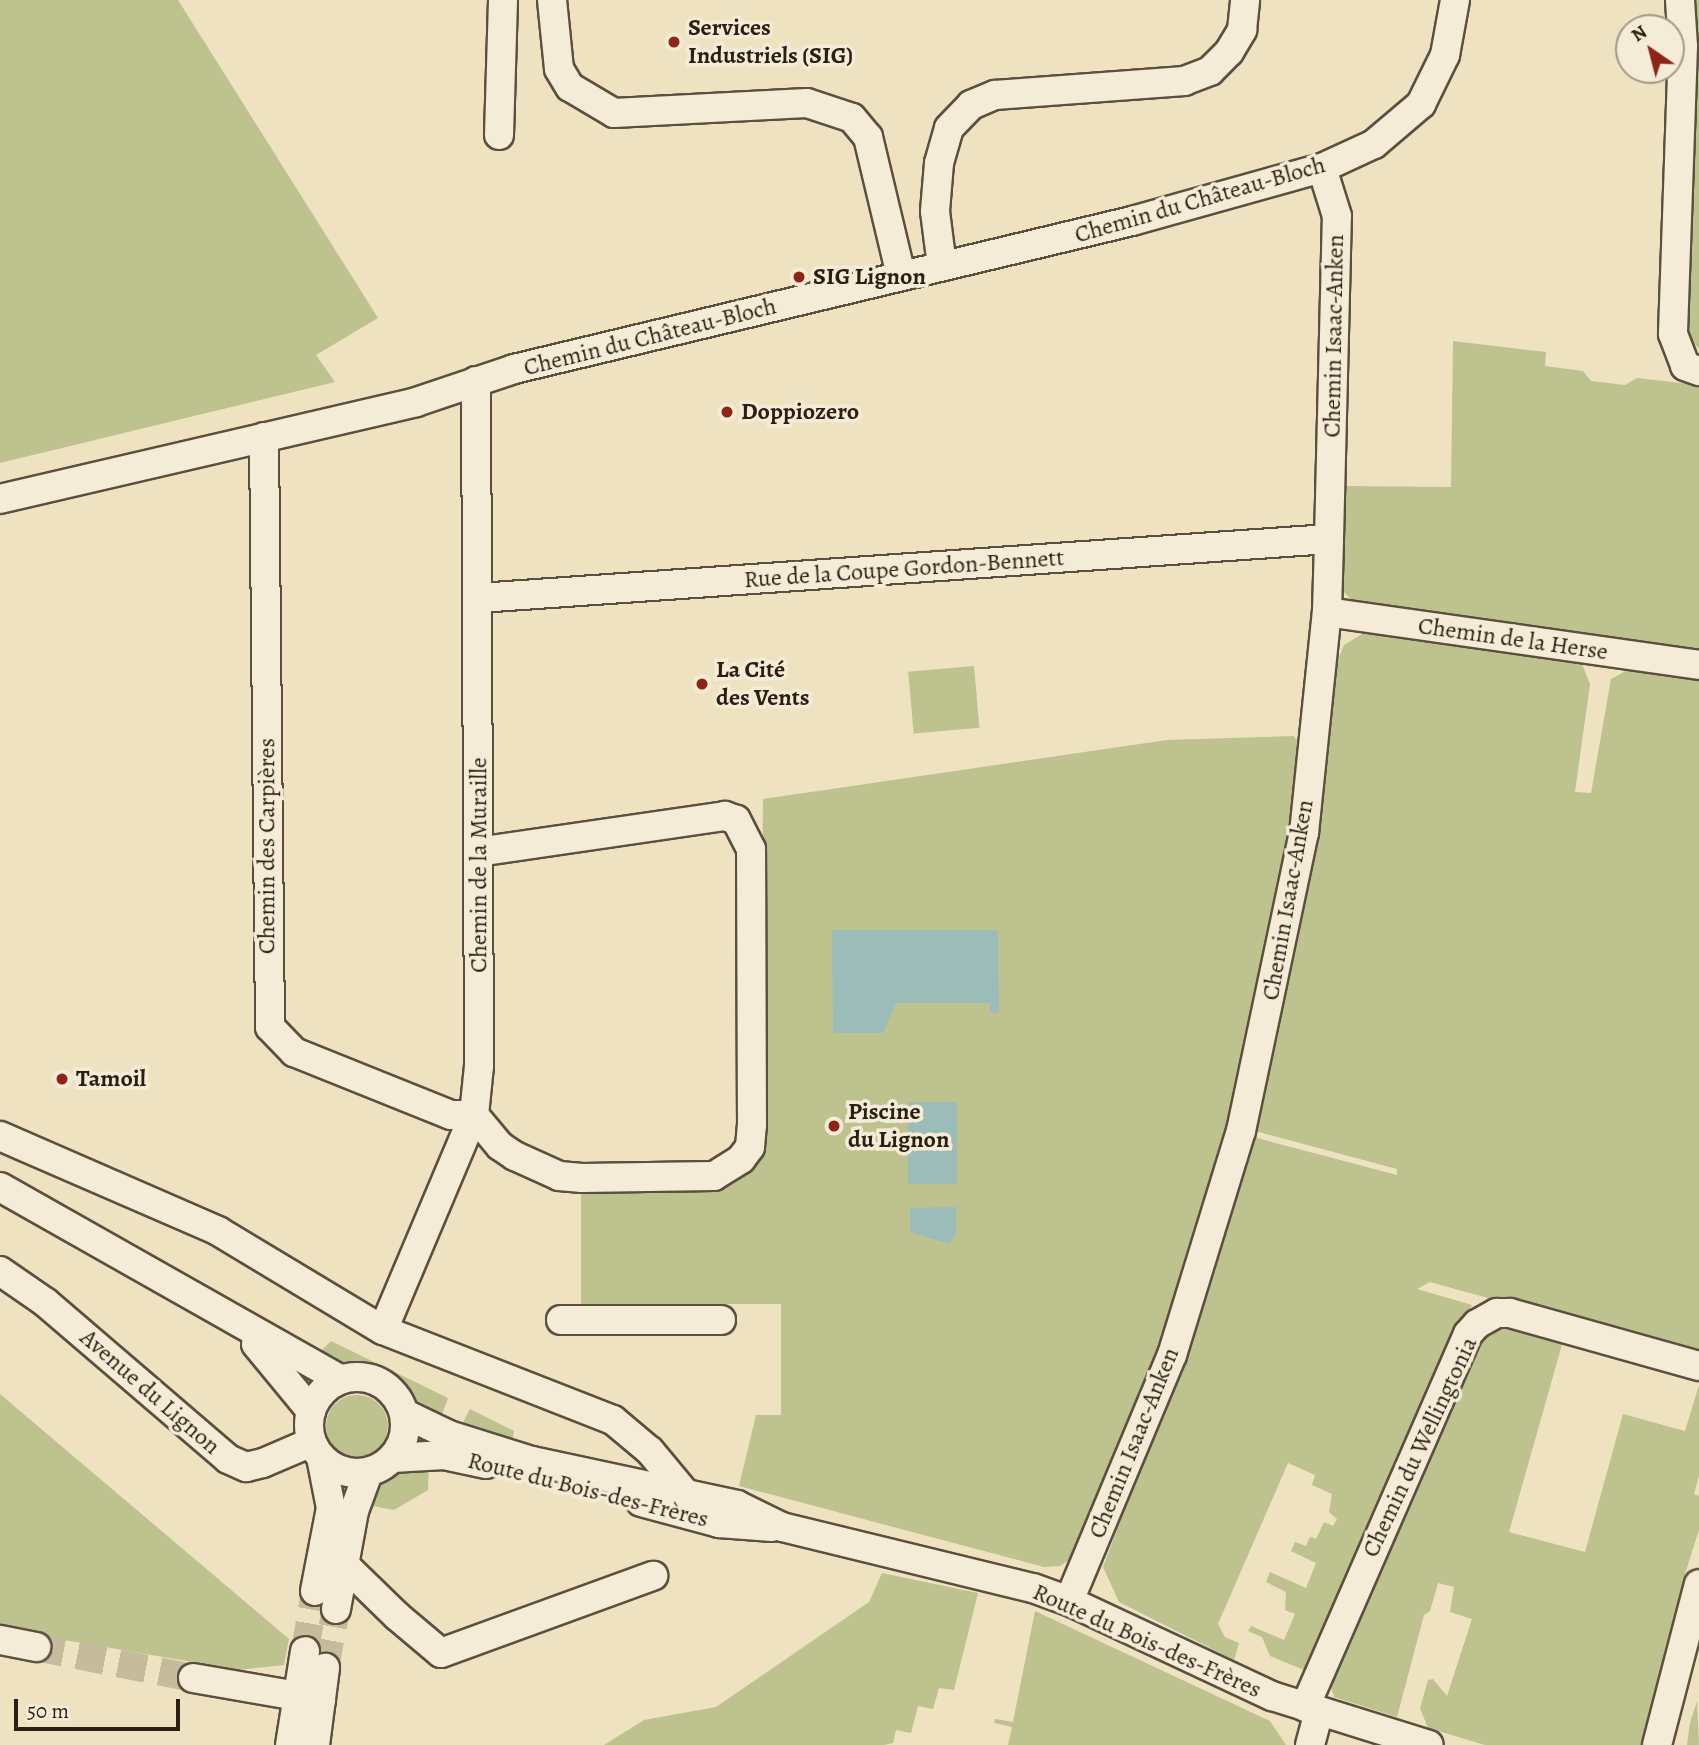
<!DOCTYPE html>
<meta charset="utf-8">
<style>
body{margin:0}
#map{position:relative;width:1699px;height:1745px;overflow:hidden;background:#eee2c0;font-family:Alegreya,serif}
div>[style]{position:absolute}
.green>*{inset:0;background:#bdc28f;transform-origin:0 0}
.round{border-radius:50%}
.water>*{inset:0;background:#9bbcb9;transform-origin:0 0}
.minor-tunnel>*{height:28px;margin-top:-14px;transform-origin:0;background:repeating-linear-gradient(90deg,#c7bb9e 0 28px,transparent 0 42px)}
.roads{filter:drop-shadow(2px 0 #5d4f3f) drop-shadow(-2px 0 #5d4f3f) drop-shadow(0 2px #5d4f3f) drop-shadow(0 -2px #5d4f3f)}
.minor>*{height:28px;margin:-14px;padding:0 14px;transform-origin:14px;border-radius:14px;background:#f4ecd6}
.minor>.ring{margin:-14px;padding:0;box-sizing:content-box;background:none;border:28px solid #f4ecd6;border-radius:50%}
.dots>*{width:19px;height:19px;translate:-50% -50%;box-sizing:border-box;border:4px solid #f4ecd6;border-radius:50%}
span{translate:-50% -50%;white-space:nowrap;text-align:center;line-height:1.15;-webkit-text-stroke:7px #f4ecd6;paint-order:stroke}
.poi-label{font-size:24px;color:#2d1e14;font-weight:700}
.left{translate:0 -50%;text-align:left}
.street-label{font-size:24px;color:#2d1e14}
.north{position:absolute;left:1615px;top:14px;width:70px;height:70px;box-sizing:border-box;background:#f4ecd6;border:2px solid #a49a88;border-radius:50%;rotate:325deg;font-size:19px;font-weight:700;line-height:28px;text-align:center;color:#2d1e14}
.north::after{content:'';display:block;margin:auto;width:24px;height:32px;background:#8f2418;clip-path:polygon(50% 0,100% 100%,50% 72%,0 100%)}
.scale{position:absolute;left:14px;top:1699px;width:166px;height:32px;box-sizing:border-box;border:4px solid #2d1e14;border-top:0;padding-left:9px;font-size:21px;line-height:24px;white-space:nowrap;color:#2d1e14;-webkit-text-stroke:5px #f4ecd6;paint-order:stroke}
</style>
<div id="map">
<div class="green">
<div style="clip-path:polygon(0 0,178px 0,378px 318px,316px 355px,335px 382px,0 463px)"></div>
<div style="clip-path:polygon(1690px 0,1699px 0,1699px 349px,1685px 333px)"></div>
<div style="clip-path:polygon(1453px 341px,1546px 352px,1545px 366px,1583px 371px,1591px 381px,1625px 385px,1637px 378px,1699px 385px,1699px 654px,1356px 605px,1342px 590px,1345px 486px,1451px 487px)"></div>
<div style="clip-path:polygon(1372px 628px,1574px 658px,1582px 664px,1590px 684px,1575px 792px,1591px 793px,1611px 679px,1633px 667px,1699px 676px,1699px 1356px,1430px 1282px,1417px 1289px,1472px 1305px,1357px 1562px,1345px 1576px,1348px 1582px,1310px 1668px,1304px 1670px,1270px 1656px,1262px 1637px,1248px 1631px,1251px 1626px,1284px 1640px,1295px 1614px,1285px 1610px,1286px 1592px,1266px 1582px,1270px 1572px,1306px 1588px,1316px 1563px,1291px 1551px,1295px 1542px,1306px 1546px,1310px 1537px,1316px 1539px,1324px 1522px,1333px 1526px,1337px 1519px,1329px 1512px,1332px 1494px,1312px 1485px,1315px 1475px,1288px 1463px,1218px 1624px,1225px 1637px,1239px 1643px,1234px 1660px,1119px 1602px,1103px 1567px,1212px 1278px,1253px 1137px,1397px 1175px,1397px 1169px,1255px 1131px,1303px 915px,1337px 662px,1344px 645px)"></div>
<div style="left:974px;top:666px;width:62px;height:66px;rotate:85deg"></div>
<div style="clip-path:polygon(evenodd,1294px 736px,1299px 743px,1287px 842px,1235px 1105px,1158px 1350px,1071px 1559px,1060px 1566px,1044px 1567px,739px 1486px,756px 1415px,781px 1415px,781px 1304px,721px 1304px,721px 1314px,581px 1314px,581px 1188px,727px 1187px,760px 1156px,763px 799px,1167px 740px,1294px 736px,998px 930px,991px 1003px,896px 1003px,998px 930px)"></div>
<div style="clip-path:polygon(1499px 1324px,1563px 1341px,1509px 1532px,1585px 1552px,1623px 1414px,1685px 1431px,1699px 1385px,1699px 1476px,1694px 1494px,1699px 1496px,1699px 1530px,1683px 1580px,1691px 1582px,1646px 1745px,1485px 1745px,1428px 1728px,1420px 1708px,1428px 1680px,1433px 1679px,1447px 1696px,1472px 1619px,1450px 1612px,1454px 1587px,1438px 1583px,1430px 1611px,1424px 1615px,1397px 1717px,1334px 1697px,1328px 1677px,1486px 1329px)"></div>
<div style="clip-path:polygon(331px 1341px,448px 1398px,440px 1420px,414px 1403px,403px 1384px,385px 1370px,338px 1364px,317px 1355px)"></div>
<div style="clip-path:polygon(0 1394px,289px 1639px,284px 1665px,239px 1670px,0 1629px)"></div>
<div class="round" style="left:326px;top:1395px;width:62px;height:62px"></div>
<div style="clip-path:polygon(470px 1409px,514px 1431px,511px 1449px,460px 1428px)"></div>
<div style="clip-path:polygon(429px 1464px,428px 1490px,394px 1510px,362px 1504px,375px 1485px,399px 1471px)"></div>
<div style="clip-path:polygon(882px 1573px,978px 1593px,954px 1690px,939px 1688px,933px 1709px,918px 1706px,911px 1733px,896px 1730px,893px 1743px,884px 1745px,604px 1745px,644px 1720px,716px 1707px,869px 1602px)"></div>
<div style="clip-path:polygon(1035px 1611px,1270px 1721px,1286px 1745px,1008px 1745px,1012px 1727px,994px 1723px,995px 1719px,1013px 1722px)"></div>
<div style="clip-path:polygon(1697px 1701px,1699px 1745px,1687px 1745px,1690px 1723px)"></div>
</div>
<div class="water">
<div style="clip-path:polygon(832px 930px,998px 930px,999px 1013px,990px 1013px,990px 1003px,896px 1003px,883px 1033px,833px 1033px)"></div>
<div style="left:908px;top:1102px;width:49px;height:82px"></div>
<div style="clip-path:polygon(956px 1207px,956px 1234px,949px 1244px,910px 1232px,910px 1208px)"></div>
</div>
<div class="minor-tunnel">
<div style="left:36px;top:1647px;width:160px;rotate:11.2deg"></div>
<div style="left:305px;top:1651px;width:61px;rotate:-80.5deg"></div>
<div style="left:325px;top:1668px;width:60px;rotate:-79.4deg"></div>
</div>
<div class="roads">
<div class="minor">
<div style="left:552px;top:0;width:69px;rotate:84.2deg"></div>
<div style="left:559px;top:69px;width:21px;rotate:59deg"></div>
<div style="left:570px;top:87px;width:51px;rotate:30.6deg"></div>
<div style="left:614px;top:113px;width:193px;rotate:-3deg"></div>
<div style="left:807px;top:103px;width:47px;rotate:18.4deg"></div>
<div style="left:852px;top:118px;width:25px;rotate:50deg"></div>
<div style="left:868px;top:137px;width:143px;rotate:76.6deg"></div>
<div style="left:1680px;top:0;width:46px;rotate:86.3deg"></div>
<div style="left:1683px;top:46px;width:288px;rotate:92deg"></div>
<div style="left:1673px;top:334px;width:34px;rotate:69deg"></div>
<div style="left:1685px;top:366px;width:15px;rotate:20deg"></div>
<div style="left:499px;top:135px;width:135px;rotate:-88.3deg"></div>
<div style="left:942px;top:266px;width:55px;rotate:-97.3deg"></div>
<div style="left:935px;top:211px;width:48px;rotate:-85.2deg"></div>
<div style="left:939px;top:163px;width:36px;rotate:-74deg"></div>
<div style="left:949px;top:128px;width:32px;rotate:-46deg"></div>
<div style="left:971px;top:105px;width:26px;rotate:-23deg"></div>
<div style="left:995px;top:95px;width:190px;rotate:-4.2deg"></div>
<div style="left:1184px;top:81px;width:28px;rotate:-21deg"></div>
<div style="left:1210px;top:71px;width:27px;rotate:-45deg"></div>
<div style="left:1229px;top:52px;width:26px;rotate:-59deg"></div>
<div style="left:1242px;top:30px;width:30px;rotate:-84deg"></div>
<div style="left:264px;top:437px;width:590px;rotate:89.42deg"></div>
<div style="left:270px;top:1027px;width:35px;rotate:46deg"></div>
<div style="left:294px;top:1052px;width:169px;rotate:21.9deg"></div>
<div style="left:451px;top:1115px;width:23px"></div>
<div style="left:0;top:499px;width:427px;rotate:-13.1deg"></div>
<div style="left:416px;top:402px;width:103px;rotate:-18.6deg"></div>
<div style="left:514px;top:369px;width:635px;rotate:-13.47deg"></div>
<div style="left:1132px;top:221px;width:197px;rotate:-15.6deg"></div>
<div style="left:1322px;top:168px;width:57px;rotate:-24.8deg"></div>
<div style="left:1374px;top:144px;width:62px;rotate:-40.4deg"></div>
<div style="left:1421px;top:104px;width:55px;rotate:-63.9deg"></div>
<div style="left:1445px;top:55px;width:56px;rotate:-79.7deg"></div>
<div style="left:479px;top:598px;width:852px;rotate:-3.97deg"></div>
<div style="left:1327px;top:612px;width:376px;rotate:8.1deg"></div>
<div style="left:474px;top:1115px;width:40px;rotate:50deg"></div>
<div style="left:500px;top:1146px;width:18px;rotate:34deg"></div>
<div style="left:515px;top:1156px;width:48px;rotate:24.4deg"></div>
<div style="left:559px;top:1176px;width:23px;rotate:5deg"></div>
<div style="left:582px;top:1178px;width:132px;rotate:-0.9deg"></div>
<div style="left:714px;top:1176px;width:32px;rotate:-32deg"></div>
<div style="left:741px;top:1159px;width:15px;rotate:-53deg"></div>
<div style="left:750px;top:1147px;width:22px;rotate:-85deg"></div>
<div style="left:752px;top:1125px;width:276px;rotate:-90.2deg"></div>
<div style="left:751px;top:849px;width:33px;rotate:-117deg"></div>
<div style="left:736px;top:820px;width:12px;rotate:-160deg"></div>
<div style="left:725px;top:816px;width:249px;rotate:171.7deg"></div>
<div style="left:0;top:1136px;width:238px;rotate:23.5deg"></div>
<div style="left:218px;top:1231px;width:192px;rotate:31deg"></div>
<div style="left:383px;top:1330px;width:247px;rotate:21.4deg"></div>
<div style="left:613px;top:1420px;width:48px;rotate:40deg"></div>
<div style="left:650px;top:1451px;width:53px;rotate:50.3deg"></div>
<div style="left:0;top:1187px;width:390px;rotate:29.5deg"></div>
<div style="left:0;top:1271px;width:55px;rotate:34.6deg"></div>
<div style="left:45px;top:1302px;width:241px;rotate:40.6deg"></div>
<div style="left:228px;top:1459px;width:20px;rotate:24deg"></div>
<div style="left:246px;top:1467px;width:17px;rotate:-13deg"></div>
<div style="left:263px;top:1463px;width:53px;rotate:-23.2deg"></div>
<div style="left:561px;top:1320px;width:160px"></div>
<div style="left:383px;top:1330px;width:233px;rotate:-67.1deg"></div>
<div style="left:474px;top:1115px;width:49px;rotate:-84.2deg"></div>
<div style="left:479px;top:1066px;width:685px;rotate:-90.25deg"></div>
<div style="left:256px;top:1344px;width:87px;rotate:50.6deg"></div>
<div class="ring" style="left:309px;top:1377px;width:68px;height:68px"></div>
<div style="left:405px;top:1414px;width:49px;rotate:25.5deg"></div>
<div style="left:449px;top:1435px;width:87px;rotate:17.4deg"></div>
<div style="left:532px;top:1461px;width:210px;rotate:12.1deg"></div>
<div style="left:737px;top:1505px;width:50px;rotate:26.1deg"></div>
<div style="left:782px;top:1527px;width:258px;rotate:13.7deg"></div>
<div style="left:1033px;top:1588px;width:38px;rotate:20deg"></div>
<div style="left:1069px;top:1601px;width:224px;rotate:25.1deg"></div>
<div style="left:1272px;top:1696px;width:164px;rotate:17.3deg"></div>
<div style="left:393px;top:1458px;width:51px;rotate:-3.4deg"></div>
<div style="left:444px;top:1455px;width:43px;rotate:12.1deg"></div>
<div style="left:641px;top:1502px;width:81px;rotate:15.1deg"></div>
<div style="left:719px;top:1523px;width:53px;rotate:4.3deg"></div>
<div style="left:324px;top:1545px;width:102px;rotate:44.2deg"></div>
<div style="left:397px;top:1616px;width:57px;rotate:40.1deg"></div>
<div style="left:441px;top:1653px;width:226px;rotate:-20deg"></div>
<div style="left:315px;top:1591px;width:85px;rotate:-79.1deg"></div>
<div style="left:331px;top:1508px;width:52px;rotate:-101.1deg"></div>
<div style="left:1069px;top:1601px;width:267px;rotate:-67.3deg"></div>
<div style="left:1172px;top:1355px;width:234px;rotate:-72.9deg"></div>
<div style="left:1241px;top:1131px;width:305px;rotate:-78.1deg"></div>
<div style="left:1304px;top:833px;width:222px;rotate:-84.1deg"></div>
<div style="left:1327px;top:612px;width:73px;rotate:-88.4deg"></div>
<div style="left:1329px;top:539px;width:323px;rotate:-88.6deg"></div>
<div style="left:1337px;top:216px;width:50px;rotate:-107.4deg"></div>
<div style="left:336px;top:1609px;width:100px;rotate:-79.6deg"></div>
<div style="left:354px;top:1511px;width:40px;rotate:-69.8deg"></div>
<div style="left:0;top:1640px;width:37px;rotate:11deg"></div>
<div style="left:193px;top:1678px;width:130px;rotate:9.8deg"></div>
<div style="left:1305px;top:1707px;width:407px;rotate:-66.4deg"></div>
<div style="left:1468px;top:1334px;width:13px;rotate:-48deg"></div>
<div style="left:1477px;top:1324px;width:23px;rotate:-29deg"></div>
<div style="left:1497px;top:1313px;width:13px"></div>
<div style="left:1510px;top:1313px;width:196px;rotate:15.7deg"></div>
<div style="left:290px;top:1745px;width:95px;rotate:-80.9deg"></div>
<div style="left:315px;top:1745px;width:78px;rotate:-82.6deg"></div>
<div style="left:1310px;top:1745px;width:35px;rotate:-75deg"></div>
<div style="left:1657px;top:1745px;width:166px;rotate:-75.4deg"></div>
</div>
</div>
<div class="dots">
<div style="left:674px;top:42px;background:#8f2418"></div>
<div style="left:799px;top:277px;background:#8f2418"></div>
<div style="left:727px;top:412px;background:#8f2418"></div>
<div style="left:702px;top:684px;background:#8f2418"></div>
<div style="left:62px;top:1079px;background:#8f2418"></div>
<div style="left:834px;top:1126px;background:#8f2418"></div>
</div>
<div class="poi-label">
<span class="left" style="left:688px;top:42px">Services<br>Industriels (SIG)</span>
<span class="left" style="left:813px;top:277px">SIG Lignon</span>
<span class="left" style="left:741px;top:412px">Doppiozero</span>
<span class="left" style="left:716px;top:684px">La Cité<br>des Vents</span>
<span class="left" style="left:76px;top:1079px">Tamoil</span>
<span class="left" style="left:848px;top:1126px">Piscine<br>du Lignon</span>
</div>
<div class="street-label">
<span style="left:1200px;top:200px;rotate:-16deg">Chemin du Château-Bloch</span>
<span style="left:1334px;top:336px;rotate:-89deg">Chemin Isaac-Anken</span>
<span style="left:650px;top:337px;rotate:-14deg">Chemin du Château-Bloch</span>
<span style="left:904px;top:569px;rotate:-4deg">Rue de la Coupe Gordon-Bennett</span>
<span style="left:1513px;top:639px;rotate:8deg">Chemin de la Herse</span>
<span style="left:267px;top:846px;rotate:-90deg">Chemin des Carpières</span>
<span style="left:479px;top:865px;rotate:-90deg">Chemin de la Muraille</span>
<span style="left:1288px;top:900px;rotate:-80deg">Chemin Isaac-Anken</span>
<span style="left:150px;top:1392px;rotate:41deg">Avenue du Lignon</span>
<span style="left:1134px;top:1443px;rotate:-68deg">Chemin Isaac-Anken</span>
<span style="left:1420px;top:1447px;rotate:-65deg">Chemin du Wellingtonia</span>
<span style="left:588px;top:1490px;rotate:14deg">Route du Bois-des-Frères</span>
<span style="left:1147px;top:1641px;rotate:24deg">Route du Bois-des-Frères</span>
</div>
<div class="north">N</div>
<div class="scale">50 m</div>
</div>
